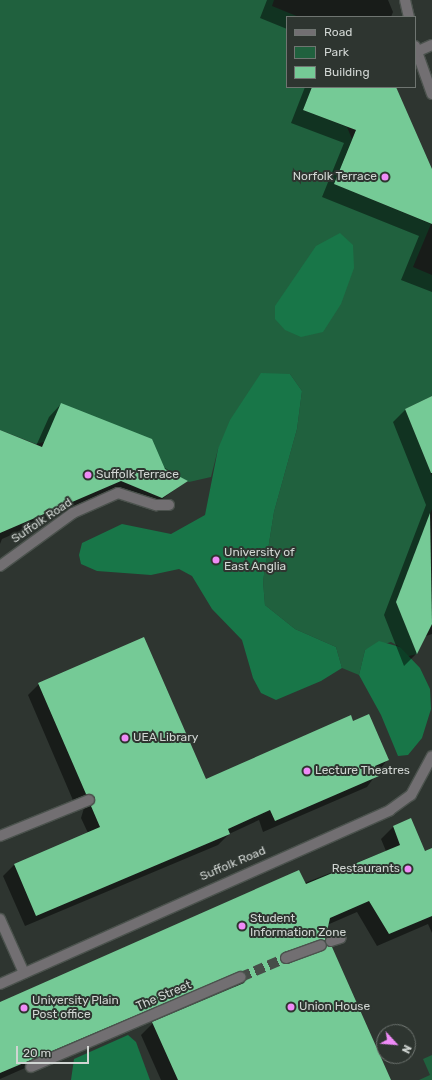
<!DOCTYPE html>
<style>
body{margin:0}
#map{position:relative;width:432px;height:1080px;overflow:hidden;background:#2e3530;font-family:Rubik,sans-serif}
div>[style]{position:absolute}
.green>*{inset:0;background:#20613e}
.forest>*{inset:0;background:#187648}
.shadow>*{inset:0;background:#0007}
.building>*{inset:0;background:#75ca96}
.minor-tunnel>*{height:10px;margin-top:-5px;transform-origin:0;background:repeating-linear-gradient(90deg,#464d48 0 10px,transparent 0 15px)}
.roads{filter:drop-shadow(1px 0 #4b524d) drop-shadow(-1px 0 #4b524d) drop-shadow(0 1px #4b524d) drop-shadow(0 -1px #4b524d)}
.minor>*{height:10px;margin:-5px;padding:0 5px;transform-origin:5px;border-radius:5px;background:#726f72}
.dots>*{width:11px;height:11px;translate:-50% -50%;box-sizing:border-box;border:2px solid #2e3530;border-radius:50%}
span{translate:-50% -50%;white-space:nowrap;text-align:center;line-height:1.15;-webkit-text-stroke:4px #2e3530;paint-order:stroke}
.poi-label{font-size:12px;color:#d0d5d2}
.right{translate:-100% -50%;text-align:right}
.left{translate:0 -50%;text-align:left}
.street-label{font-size:12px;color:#d0d5d2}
.legend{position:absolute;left:286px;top:16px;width:130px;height:72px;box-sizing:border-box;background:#2e3530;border:1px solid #6f7571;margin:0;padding:5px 7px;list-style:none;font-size:12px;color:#d0d5d2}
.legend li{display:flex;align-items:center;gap:8px;height:20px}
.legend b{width:20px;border:1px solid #6f7571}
.north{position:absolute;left:376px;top:1024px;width:40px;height:40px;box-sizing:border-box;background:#2e3530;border:1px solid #6f7571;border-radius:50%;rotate:116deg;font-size:11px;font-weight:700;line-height:16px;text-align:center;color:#d0d5d2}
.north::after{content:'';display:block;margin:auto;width:14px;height:18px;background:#ef8bf7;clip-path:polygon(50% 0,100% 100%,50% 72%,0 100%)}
.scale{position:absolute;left:16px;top:1046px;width:73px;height:18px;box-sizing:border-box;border:2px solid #d0d5d2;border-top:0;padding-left:5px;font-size:12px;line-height:14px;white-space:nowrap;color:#d0d5d2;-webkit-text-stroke:3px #2e3530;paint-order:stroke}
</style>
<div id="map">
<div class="green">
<div style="clip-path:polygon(0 0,274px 0,272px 6px,299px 17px,287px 17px,287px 87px,312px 87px,303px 110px,347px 127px,352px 139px,334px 184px,431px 224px,413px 267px,432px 275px,432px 396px,405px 409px,432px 476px,432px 509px,396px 602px,417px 654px,405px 657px,400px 647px,391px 642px,365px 650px,359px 675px,342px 668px,336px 647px,295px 629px,265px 605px,263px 581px,274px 512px,297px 429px,302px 391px,290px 374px,218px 449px,211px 477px,189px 482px,165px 469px,44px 442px,36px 444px,0 430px)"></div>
<div style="clip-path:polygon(432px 1055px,432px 1080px,419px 1080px,430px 1075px,423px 1059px)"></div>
</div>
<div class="forest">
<div style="clip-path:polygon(340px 233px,353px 245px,354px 268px,341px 304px,323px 332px,301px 337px,285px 330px,275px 319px,275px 306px,316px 246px)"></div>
<div style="clip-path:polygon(261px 373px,290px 374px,302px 391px,297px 429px,274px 512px,263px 581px,265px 605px,295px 629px,336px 647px,342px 668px,321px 681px,276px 700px,261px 693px,253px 678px,242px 640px,212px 609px,192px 576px,179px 569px,151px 575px,97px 571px,81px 564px,79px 555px,82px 543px,122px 524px,171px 534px,205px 515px,218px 449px,230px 420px)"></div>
<div style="clip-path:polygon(379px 641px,400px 647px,420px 668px,430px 689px,431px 709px,422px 738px,408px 755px,398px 756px,381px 715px,359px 675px,365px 650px)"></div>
<div style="clip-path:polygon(128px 1035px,136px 1042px,150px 1080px,71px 1080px,74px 1059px)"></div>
</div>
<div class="shadow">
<div style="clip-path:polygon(267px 0,388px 0,393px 12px,391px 17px,287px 17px,287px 29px,260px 18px)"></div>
<div style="clip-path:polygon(305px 87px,395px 87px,432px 172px,432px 292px,401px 280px,419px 236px,322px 197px,344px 143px,291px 123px)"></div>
<div style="clip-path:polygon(432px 397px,432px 634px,423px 637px,416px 654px,404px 666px,384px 615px,426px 505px,393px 422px,406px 409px)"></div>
<div style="clip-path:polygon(61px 404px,186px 481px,149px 509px,108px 493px,2px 539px,0 544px,0 431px,36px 446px,49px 417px)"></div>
<div style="clip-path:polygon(39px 684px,205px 780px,353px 722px,387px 760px,367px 787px,263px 832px,259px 820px,229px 834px,218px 845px,25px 926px,3px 876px,14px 865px,88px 833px,81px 818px,84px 808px,75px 805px,28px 695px)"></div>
<div style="clip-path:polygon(411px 820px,425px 852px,432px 849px,432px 933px,428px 924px,377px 946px,357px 912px,327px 925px,312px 951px,280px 962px,288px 965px,390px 1080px,161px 1080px,141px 1035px,153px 1023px,235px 988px,233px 983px,134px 1020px,0 1079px,0 1003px,386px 851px,381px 839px,393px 827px)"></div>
</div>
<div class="building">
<div style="clip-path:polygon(312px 87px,396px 87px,432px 169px,432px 224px,334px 184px,356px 130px,303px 110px)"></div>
<div style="clip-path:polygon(432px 396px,432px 473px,431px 473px,405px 409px)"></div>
<div style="clip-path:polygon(61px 403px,152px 439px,165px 469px,188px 481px,162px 498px,121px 481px,0 533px,0 430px,42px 447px)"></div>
<div style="clip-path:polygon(430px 513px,432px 624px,417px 654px,396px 602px)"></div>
<div style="clip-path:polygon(144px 637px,206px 779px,351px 715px,353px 721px,369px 714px,389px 760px,375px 766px,379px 776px,275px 821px,270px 810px,228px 829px,230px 834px,36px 916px,14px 864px,100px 827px,91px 806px,95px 797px,86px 794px,38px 683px)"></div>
<div style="clip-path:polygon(411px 818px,425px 851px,432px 848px,432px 916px,389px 934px,369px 901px,330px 918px,325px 940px,284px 952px,280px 957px,282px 963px,288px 964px,327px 946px,332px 947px,391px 1080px,178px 1080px,152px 1022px,244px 983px,247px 975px,241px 971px,0 1073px,0 1002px,299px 870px,306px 884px,400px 845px,393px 826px)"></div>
</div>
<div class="minor-tunnel">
<div style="left:241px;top:977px;width:49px;rotate:-22.9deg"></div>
</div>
<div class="roads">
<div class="minor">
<div style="left:405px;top:0;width:17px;rotate:77deg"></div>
<div style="left:415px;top:46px;width:51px;rotate:70.5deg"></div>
<div style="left:416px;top:52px;width:17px;rotate:-24deg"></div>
<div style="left:0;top:566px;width:90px;rotate:-36deg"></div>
<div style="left:73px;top:513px;width:49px;rotate:-24deg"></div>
<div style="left:118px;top:493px;width:40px;rotate:18deg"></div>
<div style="left:156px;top:505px;width:13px"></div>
<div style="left:0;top:836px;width:96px;rotate:-22deg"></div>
<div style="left:0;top:919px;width:59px;rotate:66deg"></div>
<div style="left:331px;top:941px;width:10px;rotate:-17deg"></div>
<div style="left:286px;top:958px;width:37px;rotate:-20deg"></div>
<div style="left:0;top:984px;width:427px;rotate:-24deg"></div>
<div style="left:390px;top:810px;width:26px;rotate:-36deg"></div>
<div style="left:411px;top:795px;width:44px;rotate:-61.7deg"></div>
<div style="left:31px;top:1067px;width:228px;rotate:-23.2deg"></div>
</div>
</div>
<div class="dots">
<div style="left:385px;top:177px;background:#ef8bf7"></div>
<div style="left:88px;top:475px;background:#ef8bf7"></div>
<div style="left:216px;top:560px;background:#ef8bf7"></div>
<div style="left:125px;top:738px;background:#ef8bf7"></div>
<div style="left:307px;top:771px;background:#ef8bf7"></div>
<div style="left:408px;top:869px;background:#ef8bf7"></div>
<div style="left:242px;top:926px;background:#ef8bf7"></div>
<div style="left:291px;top:1007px;background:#ef8bf7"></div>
<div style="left:24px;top:1008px;background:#ef8bf7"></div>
</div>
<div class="poi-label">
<span class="right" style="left:377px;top:177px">Norfolk Terrace</span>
<span class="left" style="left:96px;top:475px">Suffolk Terrace</span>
<span class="left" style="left:224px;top:560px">University of<br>East Anglia</span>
<span class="left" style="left:133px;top:738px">UEA Library</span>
<span class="left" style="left:315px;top:771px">Lecture Theatres</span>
<span class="right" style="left:400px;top:869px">Restaurants</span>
<span class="left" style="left:250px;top:926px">Student<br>Information Zone</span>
<span class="left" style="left:32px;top:1008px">University Plain<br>Post office</span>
<span class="left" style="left:299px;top:1007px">Union House</span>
</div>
<div class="street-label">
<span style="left:42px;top:521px;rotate:-34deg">Suffolk Road</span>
<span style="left:233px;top:864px;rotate:-23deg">Suffolk Road</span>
<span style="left:164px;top:996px;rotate:-23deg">The Street</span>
</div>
<ul class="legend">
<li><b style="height:5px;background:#726f72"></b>Road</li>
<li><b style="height:11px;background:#20613e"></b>Park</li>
<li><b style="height:11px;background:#75ca96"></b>Building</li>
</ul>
<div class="north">N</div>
<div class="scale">20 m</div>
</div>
